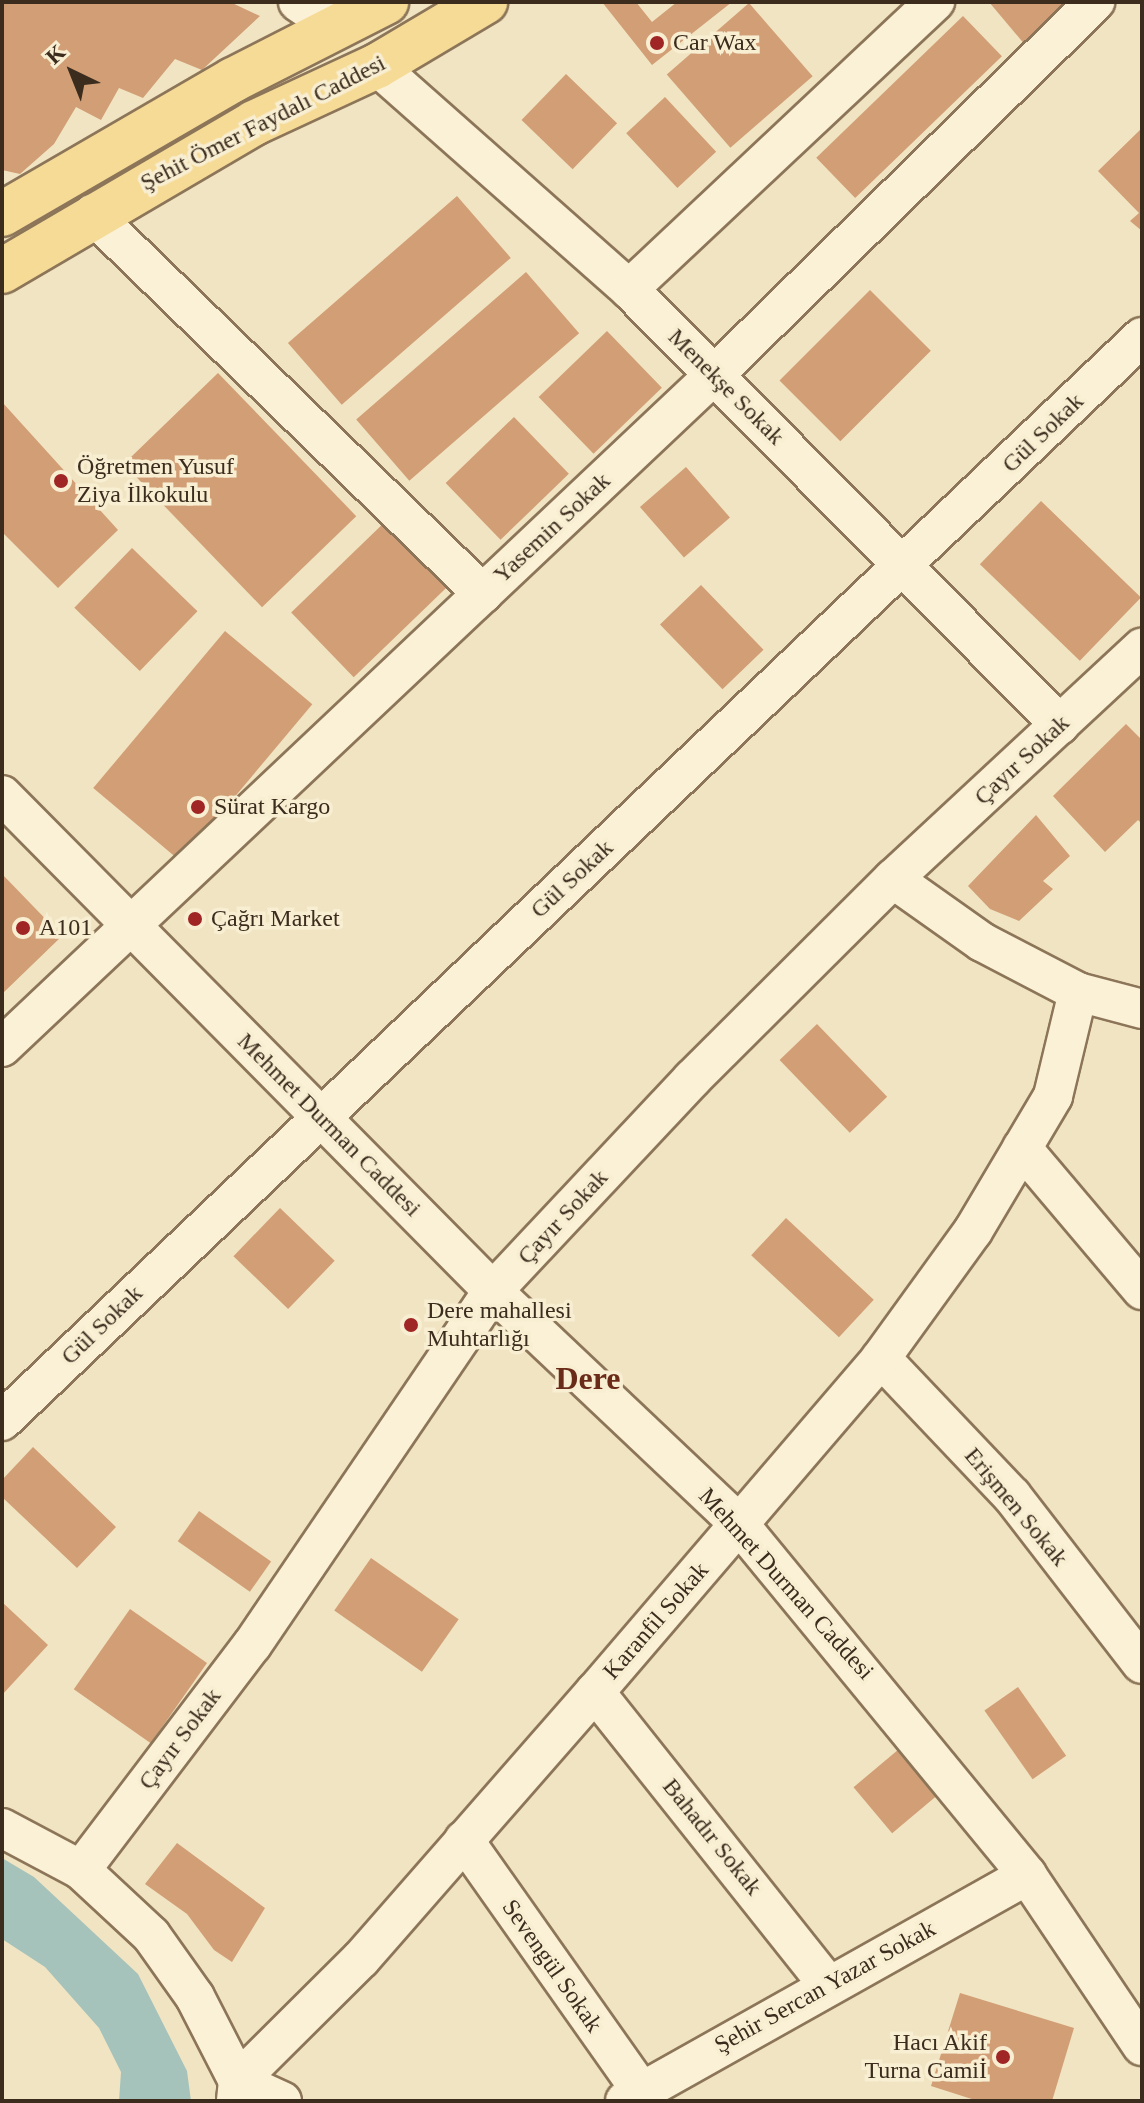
<!DOCTYPE html>
<meta charset="utf-8">
<style>
body{margin:0}
#map{position:relative;width:1144px;height:2103px;overflow:hidden;background:#f1e4c2;font-family:Georgia,serif}
div>[style]{position:absolute}
.water>*{inset:0;background:#a5c3bb}
.building>*{inset:0;background:#d19e75;transform-origin:0 0}
.roads{filter:drop-shadow(2px 0 #8c7558) drop-shadow(-2px 0 #8c7558) drop-shadow(0 2px #8c7558) drop-shadow(0 -2px #8c7558)}
.minor>*{height:38px;margin:-19px;padding:0 19px;transform-origin:19px;border-radius:19px;background:#fbf1d6}
.primary>*{height:44px;margin:-22px;padding:0 22px;transform-origin:22px;border-radius:22px;background:#f6db97}
.dots>*{width:22px;height:22px;translate:-50% -50%;box-sizing:border-box;border:4px solid #f8eed2;border-radius:50%}
span{translate:-50% -50%;white-space:nowrap;text-align:center;line-height:1.15;-webkit-text-stroke:7px #f8eed2;paint-order:stroke}
.poi-label{font-size:24px;color:#3b2c1d}
.left{translate:0 -50%;text-align:left}
.right{translate:-100% -50%;text-align:right}
.street-label{font-size:24px;color:#3b2c1d}
.district-label{font-size:32px;color:#6a2c19;font-weight:700}
.frame{position:absolute;inset:0;border:4px solid #3b2c1d;pointer-events:none}
.north{position:absolute;left:32px;top:32px;width:80px;height:80px;-webkit-text-stroke:6px #f8eed2;paint-order:stroke;rotate:317deg;font-size:22px;font-weight:700;line-height:32px;text-align:center;color:#3b2c1d}
.north::after{content:'';display:block;margin:auto;width:28px;height:36px;background:#3b2c1d;clip-path:polygon(50% 0,100% 100%,50% 72%,0 100%)}
</style>
<div id="map">
<div class="water">
<div style="clip-path:polygon(2px 1858px,34px 1877px,138px 1974px,187px 2071px,191px 2101px,119px 2101px,121px 2072px,99px 2028px,45px 1967px,2px 1939px)"></div>
</div>
<div class="building">
<div style="clip-path:polygon(2px 2px,230px 2px,260px 16px,202px 70px,175px 59px,143px 98px,119px 88px,101px 120px,76px 107px,54px 144px,20px 174px,2px 170px)"></div>
<div style="clip-path:polygon(602px 2px,636px 2px,652px 22px,677px 2px,732px 2px,652px 65px)"></div>
<div style="clip-path:polygon(989px 2px,1071px 2px,1026px 46px)"></div>
<div style="left:749px;top:3px;width:97px;height:109px;rotate:49deg"></div>
<div style="left:963px;top:16px;width:56px;height:204px;rotate:46deg"></div>
<div style="left:566px;top:74px;width:71px;height:64px;rotate:44deg"></div>
<div style="left:665px;top:97px;width:75px;height:53px;rotate:47deg"></div>
<div style="clip-path:polygon(1142px 128px,1142px 231px,1130px 221px,1139px 213px,1098px 171px)"></div>
<div style="left:457px;top:196px;width:82px;height:224px;rotate:49deg"></div>
<div style="left:526px;top:272px;width:81px;height:225px;rotate:49deg"></div>
<div style="left:870px;top:290px;width:86px;height:128px;rotate:45deg"></div>
<div style="left:607px;top:331px;width:79px;height:95px;rotate:46deg"></div>
<div style="left:218px;top:373px;width:199px;height:131px;rotate:46deg"></div>
<div style="clip-path:polygon(2px 402px,118px 530px,58px 588px,2px 532px)"></div>
<div style="left:514px;top:417px;width:79px;height:95px;rotate:46deg"></div>
<div style="left:686px;top:467px;width:67px;height:61px;rotate:49deg"></div>
<div style="left:1041px;top:501px;width:139px;height:88px;rotate:44deg"></div>
<div style="left:389px;top:518px;width:90px;height:136px;rotate:46deg"></div>
<div style="left:132px;top:548px;width:91px;height:83px;rotate:44deg"></div>
<div style="left:701px;top:585px;width:90px;height:57px;rotate:46deg"></div>
<div style="left:225px;top:631px;width:114px;height:205px;rotate:40deg"></div>
<div style="clip-path:polygon(1126px 724px,1142px 740px,1142px 824px,1138px 820px,1105px 852px,1053px 796px)"></div>
<div style="clip-path:polygon(1036px 815px,1070px 856px,1043px 881px,1053px 889px,1019px 921px,990px 909px,968px 886px)"></div>
<div style="clip-path:polygon(2px 874px,62px 936px,2px 994px)"></div>
<div style="left:817px;top:1024px;width:101px;height:52px;rotate:46deg"></div>
<div style="left:280px;top:1208px;width:76px;height:67px;rotate:44deg"></div>
<div style="left:786px;top:1218px;width:120px;height:51px;rotate:43deg"></div>
<div style="clip-path:polygon(33px 1447px,116px 1527px,77px 1568px,2px 1497px,2px 1480px)"></div>
<div style="left:199px;top:1511px;width:88px;height:37px;rotate:35deg"></div>
<div style="left:371px;top:1558px;width:107px;height:64px;rotate:35deg"></div>
<div style="clip-path:polygon(2px 1602px,48px 1645px,2px 1695px)"></div>
<div style="left:130px;top:1609px;width:94px;height:98px;rotate:35deg"></div>
<div style="left:1018px;top:1687px;width:84px;height:41px;rotate:55deg"></div>
<div style="left:911px;top:1739px;width:60px;height:75px;rotate:50deg"></div>
<div style="clip-path:polygon(177px 1843px,265px 1908px,232px 1962px,214px 1950px,187px 1914px,145px 1884px)"></div>
<div style="clip-path:polygon(960px 1993px,1074px 2028px,1052px 2101px,978px 2101px,931px 2086px)"></div>
</div>
<div class="roads">
<div class="minor">
<div style="left:298px;top:2px;width:48px;rotate:34deg"></div>
<div style="left:377px;top:66px;width:337px;rotate:41.5deg"></div>
<div style="left:629px;top:289px;width:613px;rotate:45.33deg"></div>
<div style="left:92px;top:214px;width:545px;rotate:44.18deg"></div>
<div style="left:629px;top:289px;width:420px;rotate:-43.2deg"></div>
<div style="left:2px;top:795px;width:698px;rotate:45.29deg"></div>
<div style="left:493px;top:1291px;width:339px;rotate:43.4deg"></div>
<div style="left:739px;top:1524px;width:454px;rotate:50.6deg"></div>
<div style="left:1027px;top:1875px;width:206px;rotate:56.1deg"></div>
<div style="left:893px;top:879px;width:109px;rotate:35.3deg"></div>
<div style="left:982px;top:942px;width:108px;rotate:27.5deg"></div>
<div style="left:1078px;top:992px;width:66px;rotate:14.9deg"></div>
<div style="left:2px;top:1047px;width:978px;rotate:-43.34deg"></div>
<div style="left:713px;top:376px;width:535px;rotate:-44.39deg"></div>
<div style="left:1022px;top:1148px;width:186px;rotate:49.8deg"></div>
<div style="left:881px;top:1358px;width:190px;rotate:46.5deg"></div>
<div style="left:1012px;top:1496px;width:212px;rotate:52.3deg"></div>
<div style="left:2px;top:1421px;width:1573px;rotate:-43.56deg"></div>
<div style="left:595px;top:1692px;width:373px;rotate:51.5deg"></div>
<div style="left:2px;top:1828px;width:89px;rotate:28deg"></div>
<div style="left:81px;top:1870px;width:96px;rotate:42.9deg"></div>
<div style="left:151px;top:1935px;width:76px;rotate:54.6deg"></div>
<div style="left:195px;top:1997px;width:94px;rotate:62.9deg"></div>
<div style="left:238px;top:2081px;width:20px;rotate:96deg"></div>
<div style="left:464px;top:1840px;width:309px;rotate:54.8deg"></div>
<div style="left:81px;top:1870px;width:283px;rotate:-52.8deg"></div>
<div style="left:252px;top:1645px;width:428px;rotate:-55.8deg"></div>
<div style="left:493px;top:1291px;width:291px;rotate:-46.8deg"></div>
<div style="left:692px;top:1079px;width:284px;rotate:-44.9deg"></div>
<div style="left:893px;top:879px;width:340px;rotate:-42.9deg"></div>
<div style="left:282px;top:2101px;width:48px;rotate:-155.6deg"></div>
<div style="left:238px;top:2081px;width:173px;rotate:-44.8deg"></div>
<div style="left:361px;top:1959px;width:355px;rotate:-48.8deg"></div>
<div style="left:595px;top:1692px;width:440px;rotate:-49.4deg"></div>
<div style="left:881px;top:1358px;width:157px;rotate:-54.1deg"></div>
<div style="left:973px;top:1231px;width:157px;rotate:-59.3deg"></div>
<div style="left:1053px;top:1096px;width:107px;rotate:-76.5deg"></div>
<div style="left:625px;top:2101px;width:461px;rotate:-29.3deg"></div>
</div>
<div class="primary">
<div style="left:2px;top:214px;width:267px;rotate:-30.1deg"></div>
<div style="left:233px;top:80px;width:172px;rotate:-27deg"></div>
<div style="left:2px;top:271px;width:292px;rotate:-30.4deg"></div>
<div style="left:254px;top:123px;width:136px;rotate:-24.9deg"></div>
<div style="left:377px;top:66px;width:126px;rotate:-30.7deg"></div>
</div>
</div>
<div class="dots">
<div style="left:657px;top:43px;background:#9f2624"></div>
<div style="left:61px;top:481px;background:#9f2624"></div>
<div style="left:198px;top:807px;background:#9f2624"></div>
<div style="left:195px;top:919px;background:#9f2624"></div>
<div style="left:23px;top:928px;background:#9f2624"></div>
<div style="left:411px;top:1325px;background:#9f2624"></div>
<div style="left:1003px;top:2057px;background:#9f2624"></div>
</div>
<div class="poi-label">
<span class="left" style="left:673px;top:43px">Car Wax</span>
<span class="left" style="left:77px;top:481px">Öğretmen Yusuf<br>Ziya İlkokulu</span>
<span class="left" style="left:214px;top:807px">Sürat Kargo</span>
<span class="left" style="left:211px;top:919px">Çağrı Market</span>
<span class="left" style="left:39px;top:928px">A101</span>
<span class="left" style="left:427px;top:1325px">Dere mahallesi<br>Muhtarlığı</span>
<span class="right" style="left:987px;top:2057px">Hacı Akif<br>Turna Camiİ</span>
</div>
<div class="street-label">
<span style="left:263px;top:123px;rotate:-27deg">Şehit Ömer Faydalı Caddesi</span>
<span style="left:726px;top:387px;rotate:45deg">Menekşe Sokak</span>
<span style="left:1043px;top:433px;rotate:-44deg">Gül Sokak</span>
<span style="left:552px;top:528px;rotate:-43deg">Yasemin Sokak</span>
<span style="left:1022px;top:760px;rotate:-43deg">Çayır Sokak</span>
<span style="left:572px;top:879px;rotate:-43deg">Gül Sokak</span>
<span style="left:329px;top:1125px;rotate:45deg">Mehmet Durman Caddesi</span>
<span style="left:563px;top:1217px;rotate:-47deg">Çayır Sokak</span>
<span style="left:102px;top:1325px;rotate:-44deg">Gül Sokak</span>
<span style="left:1016px;top:1507px;rotate:50deg">Erişmen Sokak</span>
<span style="left:786px;top:1584px;rotate:48deg">Mehmet Durman Caddesi</span>
<span style="left:656px;top:1621px;rotate:-49deg">Karanfil Sokak</span>
<span style="left:180px;top:1739px;rotate:-53deg">Çayır Sokak</span>
<span style="left:712px;top:1837px;rotate:51deg">Bahadır Sokak</span>
<span style="left:552px;top:1966px;rotate:55deg">Sevengül Sokak</span>
<span style="left:825px;top:1987px;rotate:-29deg">Şehir Sercan Yazar Sokak</span>
</div>
<div class="district-label">
<span style="left:588px;top:1378px">Dere</span>
</div>
<div class="frame"></div>
<div class="north">K</div>
</div>
